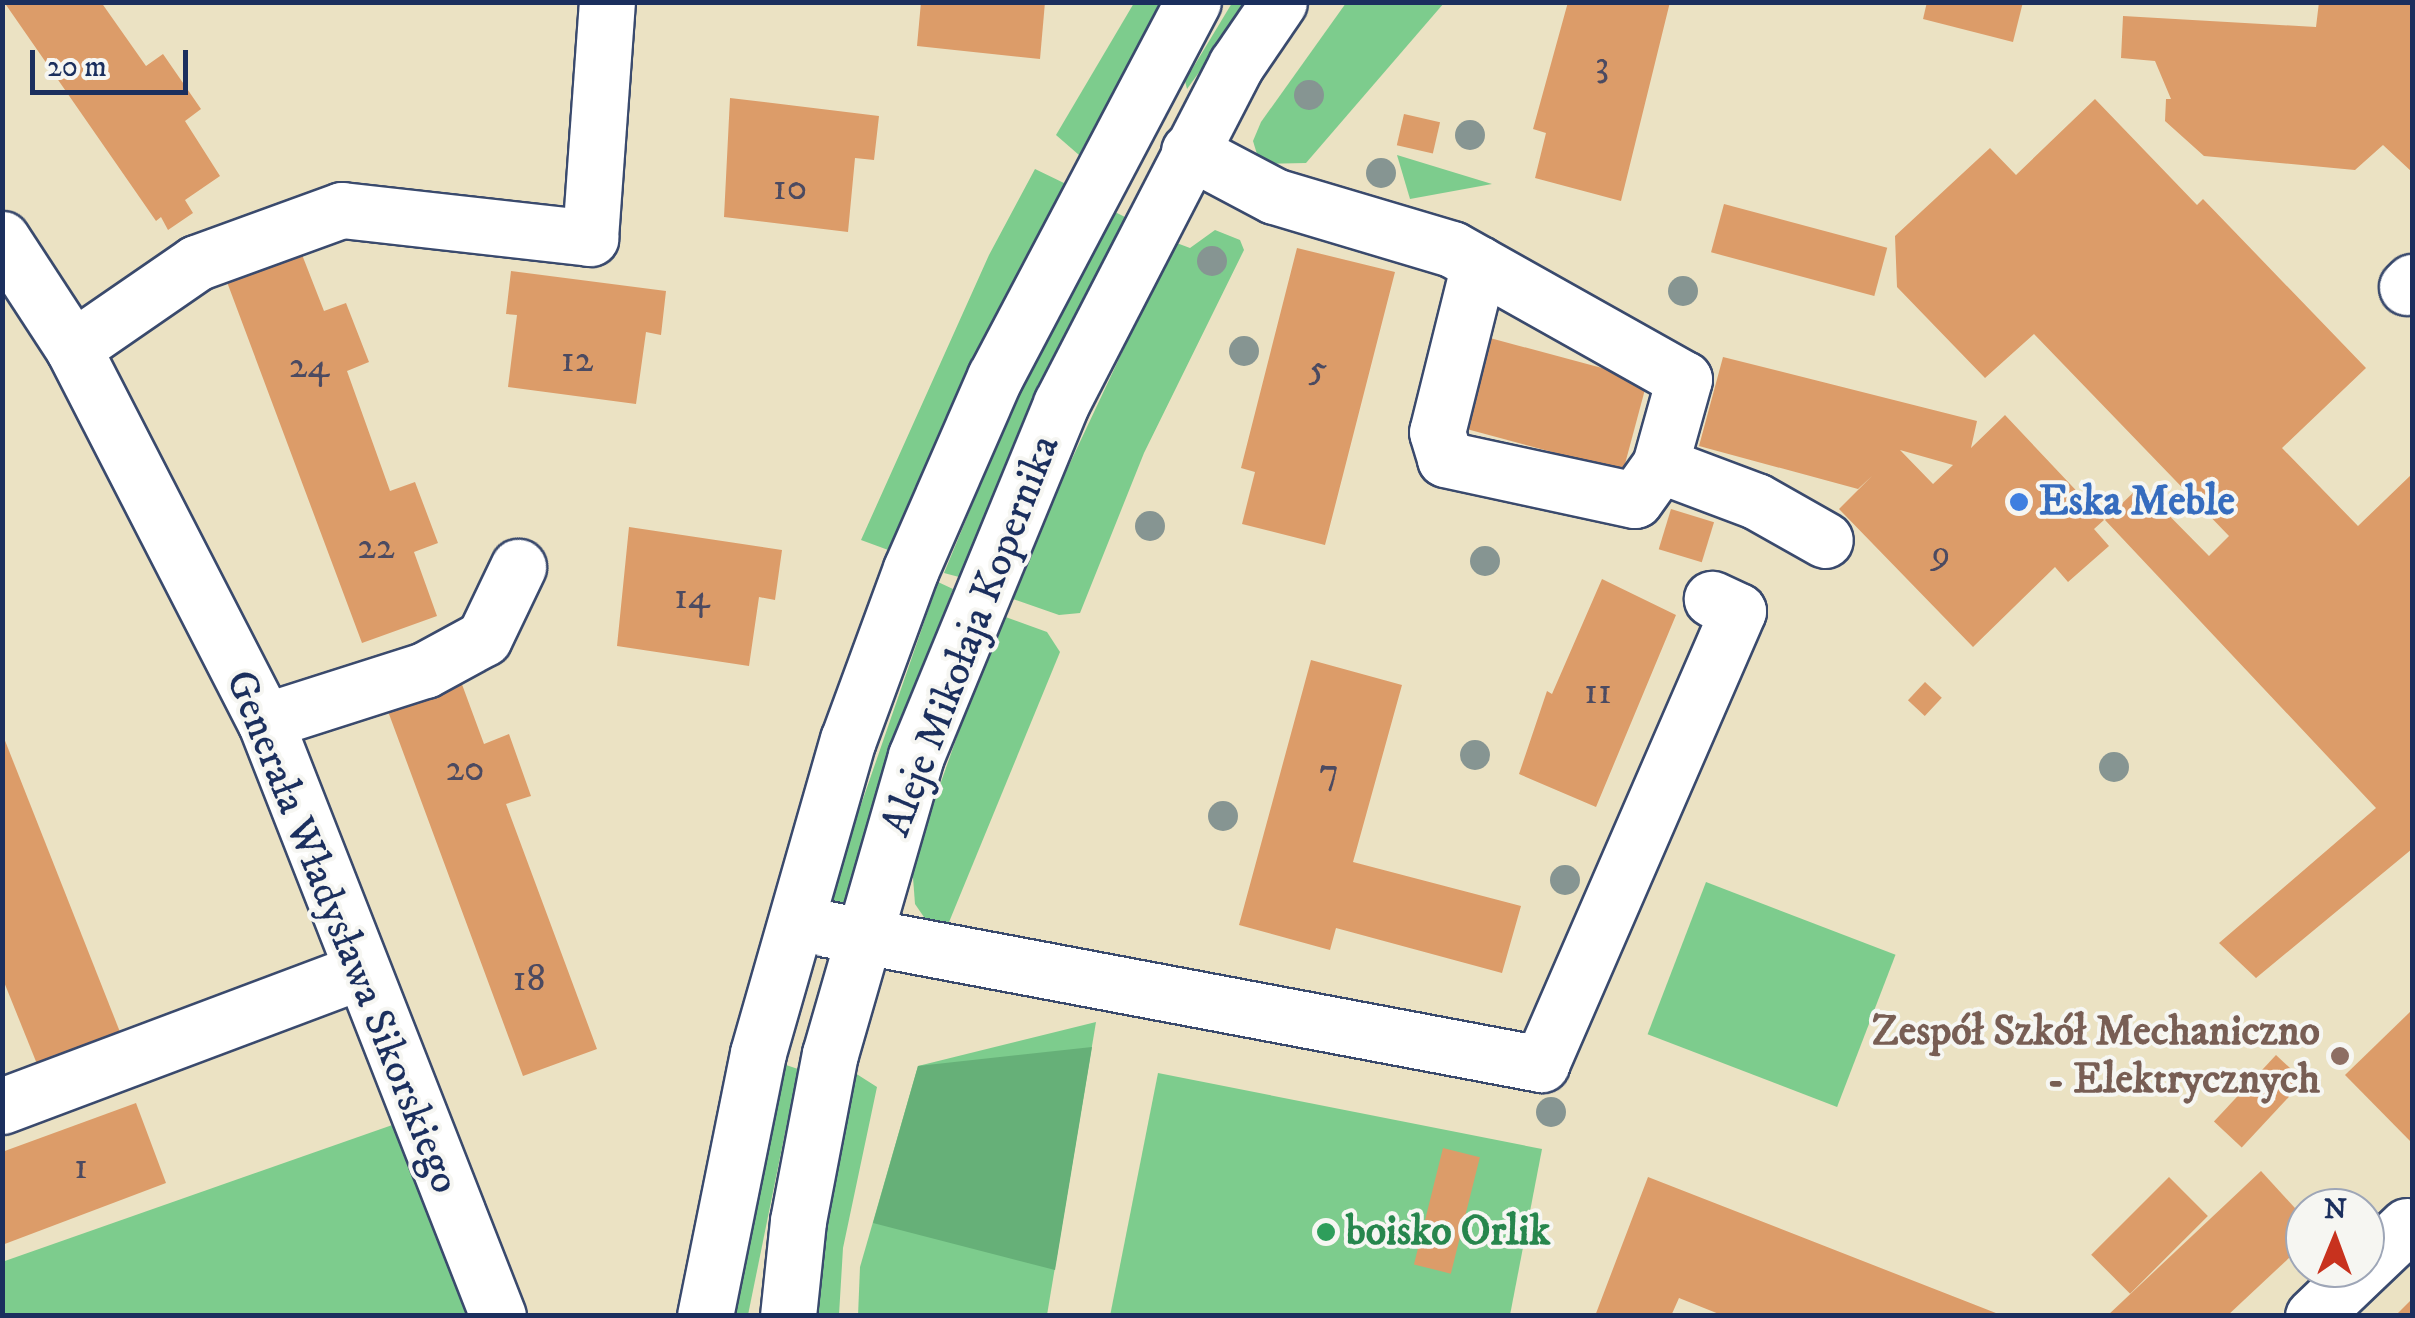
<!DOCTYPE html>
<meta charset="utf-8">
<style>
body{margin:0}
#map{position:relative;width:2415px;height:1318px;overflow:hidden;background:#ebe2c3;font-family:"IM FELL DW Pica",serif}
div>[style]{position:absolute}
.green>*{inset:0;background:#7dcc8d;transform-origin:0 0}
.forest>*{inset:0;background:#66b078}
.building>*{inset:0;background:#dc9c69;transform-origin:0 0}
.roads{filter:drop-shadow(2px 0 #3a4a6d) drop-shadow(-2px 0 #3a4a6d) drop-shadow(0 2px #3a4a6d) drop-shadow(0 -2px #3a4a6d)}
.minor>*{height:55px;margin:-27.5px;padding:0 27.5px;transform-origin:27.5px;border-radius:27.5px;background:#fff}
.trees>*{width:30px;height:30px;margin:-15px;border-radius:50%;background:#869592}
.dots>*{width:28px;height:28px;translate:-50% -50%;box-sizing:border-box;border:5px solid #f6f6f2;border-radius:50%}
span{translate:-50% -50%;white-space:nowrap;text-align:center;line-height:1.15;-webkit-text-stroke:8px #f6f6f2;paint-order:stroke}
.number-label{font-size:38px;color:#4b4a61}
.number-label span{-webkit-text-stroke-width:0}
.shop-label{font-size:42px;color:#366cbe;font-weight:700}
.left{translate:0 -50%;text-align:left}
.street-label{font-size:42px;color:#1b2f5e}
.education-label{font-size:42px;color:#785e54;font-weight:700}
.right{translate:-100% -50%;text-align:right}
.leisure-label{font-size:42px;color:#27864d;font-weight:700}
.frame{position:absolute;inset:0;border:5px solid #1b2f5e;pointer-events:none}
.north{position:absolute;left:2285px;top:1188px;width:100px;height:100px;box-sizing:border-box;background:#f6f6f2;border:2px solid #9ea6b7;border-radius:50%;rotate:1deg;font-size:28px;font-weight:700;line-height:40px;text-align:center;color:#1b2f5e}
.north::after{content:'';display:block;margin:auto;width:35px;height:45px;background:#c8321e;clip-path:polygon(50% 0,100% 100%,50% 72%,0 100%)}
.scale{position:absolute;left:30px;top:50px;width:158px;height:45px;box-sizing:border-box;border:5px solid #1b2f5e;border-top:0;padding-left:12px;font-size:30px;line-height:35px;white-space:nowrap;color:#1b2f5e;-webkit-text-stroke:8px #f6f6f2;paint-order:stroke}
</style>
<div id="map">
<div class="green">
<div style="clip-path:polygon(1134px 3px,1161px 3px,1079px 155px,1056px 135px)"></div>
<div style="clip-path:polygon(1232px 3px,1249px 3px,1187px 89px,1185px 81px)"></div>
<div style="clip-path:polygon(1346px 3px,1444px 3px,1306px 163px,1260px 164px,1253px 141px,1261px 122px)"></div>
<div style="clip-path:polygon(1397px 155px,1492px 184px,1410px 199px)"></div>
<div style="clip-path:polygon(1035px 169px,1066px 184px,1019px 269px,891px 551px,861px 540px,989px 255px)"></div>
<div style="clip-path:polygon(1111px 210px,1125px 217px,1053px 359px,959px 577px,944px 573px,1019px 392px)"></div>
<div style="clip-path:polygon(1215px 230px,1240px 240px,1244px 250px,1144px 453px,1080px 613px,1059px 615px,1007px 597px,1174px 242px,1190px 248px)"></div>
<div style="clip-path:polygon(938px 582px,953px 589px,896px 736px,844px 906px,832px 905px,836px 877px)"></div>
<div style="clip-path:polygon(1000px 615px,1047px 632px,1060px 652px,947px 927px,926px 920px,915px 904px,912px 864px)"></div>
<div style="left:1706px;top:882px;width:203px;height:163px;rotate:21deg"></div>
<div style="clip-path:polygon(1096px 1022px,1047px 1315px,858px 1316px,860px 1267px,918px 1066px)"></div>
<div style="clip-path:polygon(786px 1065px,798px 1069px,748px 1315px,733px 1316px)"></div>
<div style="clip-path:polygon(855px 1073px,877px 1087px,843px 1248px,839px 1315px,816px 1316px,834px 1172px)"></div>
<div style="clip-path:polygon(1158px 1073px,1542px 1149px,1510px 1315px,1110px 1316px)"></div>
<div style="clip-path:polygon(398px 1123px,473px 1315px,3px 1315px,2px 1262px)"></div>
</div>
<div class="forest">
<div style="clip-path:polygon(1092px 1047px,1055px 1270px,873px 1223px,918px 1066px)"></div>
</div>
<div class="building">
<div style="clip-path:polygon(4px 2px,101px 2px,146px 66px,163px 54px,201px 109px,185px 121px,220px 176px,185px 200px,193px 213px,168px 230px,161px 217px,156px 221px)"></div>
<div style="clip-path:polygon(921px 2px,1045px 2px,1040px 59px,917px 46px)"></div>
<div style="clip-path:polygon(1568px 2px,1670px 2px,1621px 201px,1535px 178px,1546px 133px,1533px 129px)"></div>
<div style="clip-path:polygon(1927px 2px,2023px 2px,2013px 42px,1923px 19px)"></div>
<div style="clip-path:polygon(2319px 2px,2412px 2px,2412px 172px,2383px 145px,2355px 170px,2204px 156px,2165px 121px,2166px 99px,2171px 99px,2155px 61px,2121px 58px,2123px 16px,2316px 27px)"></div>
<div style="clip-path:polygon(730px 98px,879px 116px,874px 160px,855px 158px,848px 232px,724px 217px)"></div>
<div style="clip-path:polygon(2095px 99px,2197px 205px,2203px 199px,2366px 368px,2282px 448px,2358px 526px,2412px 474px,2412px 849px,2256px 978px,2219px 943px,2376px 808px,2105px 520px,2140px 486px,2209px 556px,2229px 536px,2034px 334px,1985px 378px,1897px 287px,1895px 236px,1990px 148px,2016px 175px)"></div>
<div style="left:1404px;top:114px;width:37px;height:32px;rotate:13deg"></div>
<div style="left:1724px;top:204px;width:169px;height:50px;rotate:15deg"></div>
<div style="clip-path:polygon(299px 247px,324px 311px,346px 303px,369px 362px,347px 371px,390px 491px,415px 482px,438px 543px,414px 552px,437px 616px,362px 643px,224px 274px)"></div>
<div style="clip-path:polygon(1297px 248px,1395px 272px,1325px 545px,1242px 524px,1255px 472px,1241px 468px)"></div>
<div style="clip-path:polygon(511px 271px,666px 291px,661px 335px,646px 332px,636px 404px,508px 387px,517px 315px,506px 314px)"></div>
<div style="left:1490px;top:338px;width:163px;height:94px;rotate:15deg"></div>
<div style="clip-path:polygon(evenodd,1723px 357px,1977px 421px,1971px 448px,2005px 415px,2104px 520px,2094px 529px,2109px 546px,2068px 582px,2055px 567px,1973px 647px,1839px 509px,1872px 476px,1858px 489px,1699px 446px,1723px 357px,1900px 450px,1953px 465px,1933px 484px,1900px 450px)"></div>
<div style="left:1671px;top:509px;width:45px;height:42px;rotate:17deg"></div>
<div style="clip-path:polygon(629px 527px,782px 550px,775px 600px,759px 597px,749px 666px,617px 646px)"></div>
<div style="clip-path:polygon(1602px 579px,1676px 615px,1596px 807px,1519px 774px,1547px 691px,1552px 694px)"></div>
<div style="clip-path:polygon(1311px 660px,1402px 685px,1353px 862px,1521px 906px,1502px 973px,1336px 928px,1330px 950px,1239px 925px)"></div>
<div style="clip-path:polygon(460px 679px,484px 744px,509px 734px,531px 796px,506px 804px,597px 1049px,523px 1076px,386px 706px)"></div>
<div style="left:1925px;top:682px;width:23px;height:25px;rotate:43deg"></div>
<div style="clip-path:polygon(2px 733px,120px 1032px,37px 1064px,2px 977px)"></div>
<div style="clip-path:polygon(2412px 1010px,2412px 1143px,2345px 1075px)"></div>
<div style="left:2276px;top:1055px;width:38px;height:91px;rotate:43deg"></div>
<div style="clip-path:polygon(136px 1103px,166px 1183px,2px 1245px,2px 1152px)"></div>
<div style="left:1443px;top:1148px;width:38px;height:120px;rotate:14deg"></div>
<div style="clip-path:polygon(2261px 1171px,2305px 1219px,2305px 1243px,2227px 1316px,2107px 1316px)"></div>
<div style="clip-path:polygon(1648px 1177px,2001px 1315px,2001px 1316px,1724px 1316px,1679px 1298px,1671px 1316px,1595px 1316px)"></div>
<div style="left:2169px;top:1177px;width:55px;height:110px;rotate:45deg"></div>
<div style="clip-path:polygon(2410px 1301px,2412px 1316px,2395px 1316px)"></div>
</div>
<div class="roads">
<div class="minor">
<div style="left:1189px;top:151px;width:96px;rotate:27.9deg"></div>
<div style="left:1274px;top:196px;width:186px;rotate:16.6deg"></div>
<div style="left:1452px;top:249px;width:266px;rotate:29.3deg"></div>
<div style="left:1684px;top:379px;width:89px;rotate:105.6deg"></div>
<div style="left:1660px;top:465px;width:103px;rotate:20.6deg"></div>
<div style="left:1756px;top:501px;width:79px;rotate:29.5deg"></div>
<div style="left:2px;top:239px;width:130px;rotate:56.9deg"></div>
<div style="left:73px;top:348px;width:420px;rotate:62.8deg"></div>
<div style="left:265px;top:721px;width:639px;rotate:68.61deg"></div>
<div style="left:1479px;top:264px;width:173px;rotate:104deg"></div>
<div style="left:1437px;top:432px;width:28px;rotate:73deg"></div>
<div style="left:1445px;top:459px;width:194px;rotate:12.2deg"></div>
<div style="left:1635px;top:500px;width:43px;rotate:-54.5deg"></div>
<div style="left:2407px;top:287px;width:7px;rotate:-45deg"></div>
<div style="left:73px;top:348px;width:150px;rotate:-34.6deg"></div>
<div style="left:196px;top:263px;width:155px;rotate:-20deg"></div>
<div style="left:342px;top:210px;width:250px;rotate:6.4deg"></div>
<div style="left:590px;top:238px;width:237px;rotate:-85.9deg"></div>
<div style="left:265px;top:721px;width:168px;rotate:-17.7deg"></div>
<div style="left:425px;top:670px;width:67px;rotate:-28.5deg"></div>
<div style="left:484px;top:638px;width:79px;rotate:-64.4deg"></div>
<div style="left:827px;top:929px;width:727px;rotate:10.71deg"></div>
<div style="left:1541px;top:1064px;width:494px;rotate:-66.5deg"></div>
<div style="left:1738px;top:611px;width:29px;rotate:-155deg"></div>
<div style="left:2px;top:1106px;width:381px;rotate:-20.6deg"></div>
<div style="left:2365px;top:1266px;width:58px;rotate:-43.6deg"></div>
<div style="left:705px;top:1316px;width:268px;rotate:-78.6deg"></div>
<div style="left:758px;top:1053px;width:326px;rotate:-74deg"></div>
<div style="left:848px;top:740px;width:182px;rotate:-69.8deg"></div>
<div style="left:911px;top:569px;width:210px;rotate:-66.4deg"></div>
<div style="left:995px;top:377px;width:424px;rotate:-62.2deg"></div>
<div style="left:788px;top:1316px;width:96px;rotate:-84deg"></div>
<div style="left:798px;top:1221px;width:170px;rotate:-79.2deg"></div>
<div style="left:830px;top:1054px;width:310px;rotate:-73.9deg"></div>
<div style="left:916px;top:756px;width:381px;rotate:-67.6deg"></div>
<div style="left:1061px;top:404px;width:382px;rotate:-62.7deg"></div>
<div style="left:1236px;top:65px;width:76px;rotate:-55.7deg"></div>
<div style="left:2313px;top:1316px;width:69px;rotate:-43.8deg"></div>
</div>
</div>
<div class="trees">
<div style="left:1309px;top:95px"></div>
<div style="left:1470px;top:135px"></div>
<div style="left:1381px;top:173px"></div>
<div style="left:1212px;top:261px"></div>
<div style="left:1683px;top:291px"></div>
<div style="left:1244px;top:351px"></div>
<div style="left:1150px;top:526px"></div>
<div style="left:1485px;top:561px"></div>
<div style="left:1475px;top:755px"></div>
<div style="left:2114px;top:767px"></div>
<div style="left:1223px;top:816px"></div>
<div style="left:1565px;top:880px"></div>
<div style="left:1551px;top:1112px"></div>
</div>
<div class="dots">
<div style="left:2019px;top:502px;background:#3f7fe0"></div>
<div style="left:2340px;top:1056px;background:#8d6e63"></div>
<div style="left:1326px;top:1232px;background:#2e9e5b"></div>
</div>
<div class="number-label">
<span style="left:1602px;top:66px">3</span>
<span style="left:790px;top:189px">10</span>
<span style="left:577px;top:361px">12</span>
<span style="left:309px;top:367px">24</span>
<span style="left:1318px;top:370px">5</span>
<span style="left:376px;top:548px">22</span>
<span style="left:1941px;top:554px">9</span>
<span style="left:692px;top:598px">14</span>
<span style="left:1598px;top:693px">11</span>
<span style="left:465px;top:770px">20</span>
<span style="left:1329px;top:773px">7</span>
<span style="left:529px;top:980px">18</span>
<span style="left:81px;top:1168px">1</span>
</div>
<div class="shop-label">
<span class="left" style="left:2039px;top:502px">Eska Meble</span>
</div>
<div class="street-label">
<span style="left:971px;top:636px;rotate:-69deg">Aleje Mikołaja Kopernika</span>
<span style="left:342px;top:932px;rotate:68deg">Generała Władysława Sikorskiego</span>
</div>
<div class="education-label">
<span class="right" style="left:2320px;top:1056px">Zespół Szkół Mechaniczno<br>- Elektrycznych</span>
</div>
<div class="leisure-label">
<span class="left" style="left:1346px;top:1232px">boisko Orlik</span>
</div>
<div class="frame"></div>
<div class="north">N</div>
<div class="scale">20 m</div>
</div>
